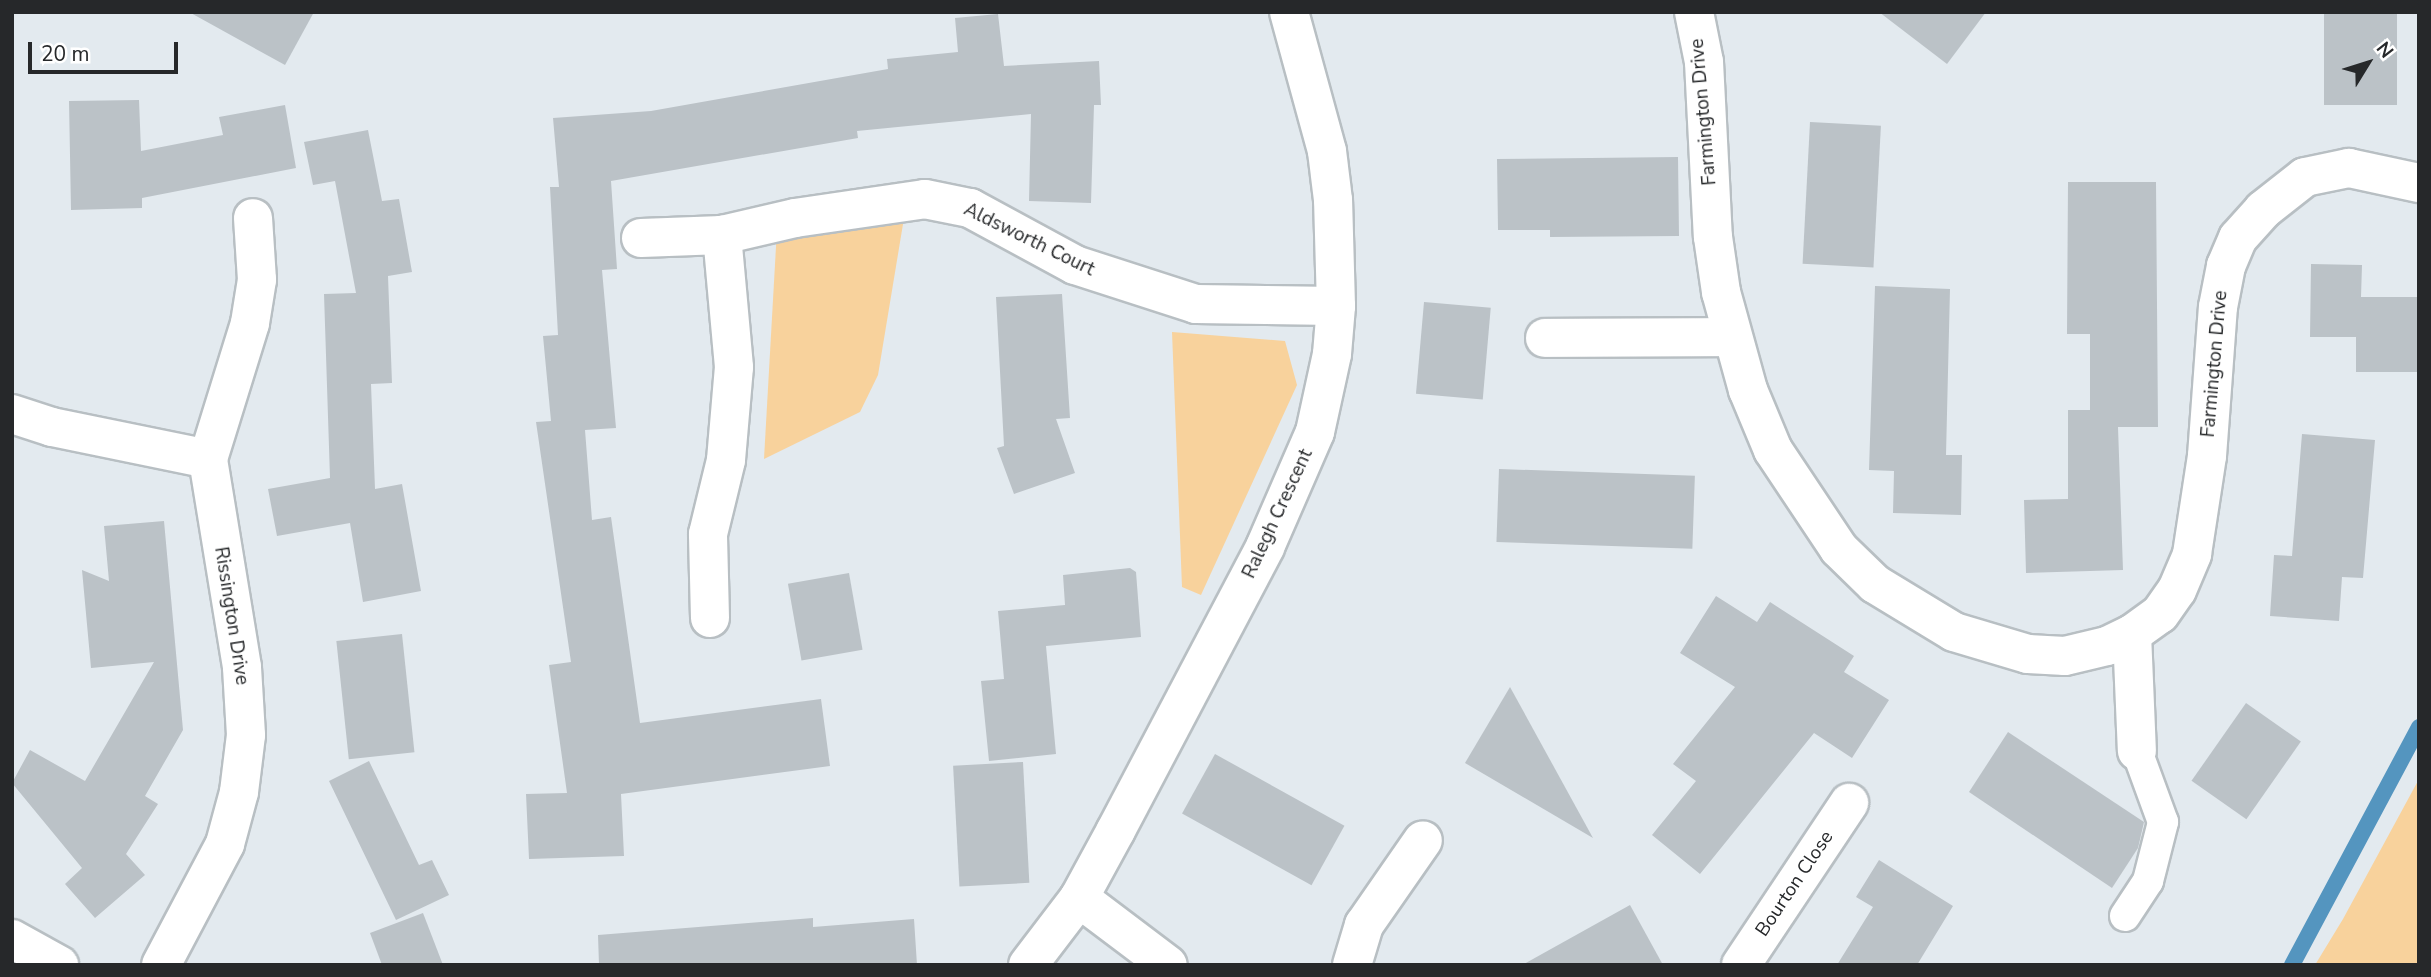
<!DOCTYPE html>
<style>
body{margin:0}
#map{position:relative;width:2431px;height:977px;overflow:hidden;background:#e3eaef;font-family:"Nunito Sans",sans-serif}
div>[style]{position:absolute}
.green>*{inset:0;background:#f8d29c}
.stream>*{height:16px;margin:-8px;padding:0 8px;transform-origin:8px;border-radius:8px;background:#5495bf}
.building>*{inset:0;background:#bbc2c7;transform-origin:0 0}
.roads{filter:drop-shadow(2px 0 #b8bfc3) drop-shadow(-2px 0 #b8bfc3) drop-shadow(0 2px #b8bfc3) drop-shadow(0 -2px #b8bfc3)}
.service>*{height:30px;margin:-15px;padding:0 15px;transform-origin:15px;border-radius:15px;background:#fff}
.minor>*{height:38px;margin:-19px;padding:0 19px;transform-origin:19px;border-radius:19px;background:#fff}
span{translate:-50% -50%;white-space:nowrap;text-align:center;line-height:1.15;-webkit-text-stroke:6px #fff;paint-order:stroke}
.street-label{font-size:19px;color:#26282a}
.frame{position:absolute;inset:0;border:14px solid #26282a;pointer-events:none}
.north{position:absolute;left:2333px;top:28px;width:70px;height:70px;-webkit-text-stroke:5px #fff;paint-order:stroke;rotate:52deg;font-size:19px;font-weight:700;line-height:28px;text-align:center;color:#26282a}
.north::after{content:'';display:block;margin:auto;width:24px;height:32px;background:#26282a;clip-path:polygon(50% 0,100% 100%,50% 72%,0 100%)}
.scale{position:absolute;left:28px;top:42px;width:150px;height:32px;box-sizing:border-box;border:4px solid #26282a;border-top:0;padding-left:9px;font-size:21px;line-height:24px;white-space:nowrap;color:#26282a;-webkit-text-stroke:5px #fff;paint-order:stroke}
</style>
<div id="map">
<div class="green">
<div style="clip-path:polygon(905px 212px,878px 375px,860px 412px,764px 459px,777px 229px)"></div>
<div style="clip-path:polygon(1172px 332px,1285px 341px,1297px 385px,1201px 595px,1182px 587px)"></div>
<div style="clip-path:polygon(2419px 779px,2419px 965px,2315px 965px,2343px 919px)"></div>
</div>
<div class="stream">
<div style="left:2292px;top:965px;width:270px;rotate:-61.9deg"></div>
</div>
<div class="building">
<div style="clip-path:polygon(189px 12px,314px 12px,285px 65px)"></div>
<div style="clip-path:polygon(1879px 12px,1986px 12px,1947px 64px)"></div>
<div style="left:2324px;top:12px;width:73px;height:93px"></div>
<div style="clip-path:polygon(998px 14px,1004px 66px,1099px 61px,1101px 105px,1094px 105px,1091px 203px,1029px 201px,1031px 114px,857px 131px,858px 138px,611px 181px,617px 269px,602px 270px,616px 428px,585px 430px,592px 520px,611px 517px,640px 723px,821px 699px,830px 766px,621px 794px,624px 856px,529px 859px,526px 794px,567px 793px,549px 665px,571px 662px,536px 422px,551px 421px,543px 336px,558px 335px,550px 187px,559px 187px,553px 118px,651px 111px,888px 69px,887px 59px,958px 52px,955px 18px)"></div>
<div style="clip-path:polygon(139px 100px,141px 151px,223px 135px,219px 117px,285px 105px,296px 168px,142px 198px,142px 208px,71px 210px,69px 101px)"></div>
<div style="left:1810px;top:122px;width:71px;height:142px;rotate:3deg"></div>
<div style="clip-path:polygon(368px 130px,382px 201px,399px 199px,412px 272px,388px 276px,392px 383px,371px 384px,375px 489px,402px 484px,421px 591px,363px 602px,350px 523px,277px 536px,268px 489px,330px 478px,324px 294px,356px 293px,335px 181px,313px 185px,304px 142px)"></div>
<div style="clip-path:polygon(1678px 157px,1679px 236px,1550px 237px,1550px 230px,1498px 230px,1497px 159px)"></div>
<div style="clip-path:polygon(2068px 182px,2156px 182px,2158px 427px,2118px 427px,2123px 570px,2026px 573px,2024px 500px,2068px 499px,2068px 410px,2090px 410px,2090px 334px,2067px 334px)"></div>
<div style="clip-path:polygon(2311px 264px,2362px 265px,2361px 297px,2419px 297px,2419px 372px,2356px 372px,2356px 337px,2310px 337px)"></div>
<div style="clip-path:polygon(1875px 286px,1950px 289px,1946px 455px,1962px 455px,1961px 515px,1893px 513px,1894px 471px,1869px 470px)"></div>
<div style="clip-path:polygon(1062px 294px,1070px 418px,1056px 419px,1075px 473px,1014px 494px,997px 448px,1004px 446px,996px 297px)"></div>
<div style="left:1424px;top:302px;width:67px;height:92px;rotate:5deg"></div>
<div style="clip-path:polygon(2302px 434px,2375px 440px,2363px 578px,2342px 577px,2339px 621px,2270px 616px,2274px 555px,2292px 556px)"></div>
<div style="left:1499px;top:469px;width:196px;height:73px;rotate:2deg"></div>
<div style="clip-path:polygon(164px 521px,183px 730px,145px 796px,158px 804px,126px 854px,145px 875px,95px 918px,65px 884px,82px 868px,12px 783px,30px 750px,85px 781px,154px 662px,91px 668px,82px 570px,109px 581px,104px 526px)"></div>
<div style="clip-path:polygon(1130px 568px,1136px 572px,1141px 637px,1046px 646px,1056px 754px,989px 761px,981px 681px,1004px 679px,998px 611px,1065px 605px,1063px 575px)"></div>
<div style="left:849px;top:573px;width:78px;height:62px;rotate:80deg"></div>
<div style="clip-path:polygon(1716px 596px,1757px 622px,1770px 602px,1854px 656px,1844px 672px,1889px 700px,1852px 758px,1814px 733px,1700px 874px,1652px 835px,1696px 781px,1673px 764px,1735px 687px,1680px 653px)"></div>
<div style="left:402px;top:634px;width:119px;height:66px;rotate:84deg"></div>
<div style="clip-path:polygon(1510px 687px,1593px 838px,1465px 763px)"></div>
<div style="left:2246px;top:703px;width:67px;height:95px;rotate:35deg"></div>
<div style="clip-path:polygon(2008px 732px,2144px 822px,2138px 848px,2112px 888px,1969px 792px)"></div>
<div style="left:1215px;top:754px;width:148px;height:68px;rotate:29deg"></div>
<div style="clip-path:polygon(369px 761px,419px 865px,432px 860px,449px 895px,396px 920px,329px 781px)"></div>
<div style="left:1023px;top:762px;width:121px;height:70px;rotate:87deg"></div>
<div style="clip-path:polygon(1879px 860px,1953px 906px,1917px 965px,1837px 965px,1873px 907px,1856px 897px)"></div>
<div style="clip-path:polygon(1630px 905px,1663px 965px,1522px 965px)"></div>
<div style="clip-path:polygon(423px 913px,443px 965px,382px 965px,370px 933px)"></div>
<div style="clip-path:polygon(813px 918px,813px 927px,914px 919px,917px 965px,599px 965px,598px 935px)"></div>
</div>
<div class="roads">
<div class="service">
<div style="left:2125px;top:916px;width:42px;rotate:-56.7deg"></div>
<div style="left:2148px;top:881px;width:61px;rotate:-75.7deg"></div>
<div style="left:2163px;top:822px;width:76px;rotate:-110.1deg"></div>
</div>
<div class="minor">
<div style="left:1694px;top:12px;width:51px;rotate:78.7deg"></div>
<div style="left:1704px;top:62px;width:175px;rotate:87.1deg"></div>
<div style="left:1713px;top:237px;width:56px;rotate:81.7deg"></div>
<div style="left:1721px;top:292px;width:102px;rotate:74.6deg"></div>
<div style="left:1748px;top:390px;width:65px;rotate:67.4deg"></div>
<div style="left:1773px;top:450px;width:119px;rotate:56.3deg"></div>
<div style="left:1839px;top:549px;width:50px;rotate:44.2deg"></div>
<div style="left:1875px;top:584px;width:92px;rotate:31.3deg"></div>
<div style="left:1954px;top:632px;width:77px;rotate:16.6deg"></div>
<div style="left:2028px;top:654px;width:37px;rotate:3deg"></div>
<div style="left:2065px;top:656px;width:43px;rotate:-13.4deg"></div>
<div style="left:2107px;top:646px;width:28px;rotate:-26deg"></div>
<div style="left:2132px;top:634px;width:117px;rotate:87.6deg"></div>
<div style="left:641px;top:238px;width:81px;rotate:-2.1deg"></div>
<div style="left:722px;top:235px;width:75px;rotate:-13.1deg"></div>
<div style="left:795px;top:218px;width:131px;rotate:-8.3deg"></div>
<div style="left:925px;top:199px;width:46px;rotate:11.3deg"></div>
<div style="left:970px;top:208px;width:119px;rotate:28.5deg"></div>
<div style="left:1075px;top:265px;width:127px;rotate:17.9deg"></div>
<div style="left:1196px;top:304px;width:140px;rotate:0.8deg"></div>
<div style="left:1545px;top:338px;width:186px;rotate:-0.3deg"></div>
<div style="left:12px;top:414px;width:42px;rotate:18deg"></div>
<div style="left:52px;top:427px;width:159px;rotate:11.6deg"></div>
<div style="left:710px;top:618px;width:84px;rotate:-91.4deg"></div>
<div style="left:708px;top:534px;width:76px;rotate:-76.3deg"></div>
<div style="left:726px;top:460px;width:93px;rotate:-85.1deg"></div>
<div style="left:734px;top:367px;width:133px;rotate:-95.2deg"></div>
<div style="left:2132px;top:634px;width:34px;rotate:-36deg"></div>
<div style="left:2160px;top:614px;width:29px;rotate:-55deg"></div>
<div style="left:2177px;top:590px;width:39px;rotate:-67deg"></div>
<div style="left:2192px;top:554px;width:99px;rotate:-81.3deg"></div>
<div style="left:2207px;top:456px;width:149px;rotate:-85.8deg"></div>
<div style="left:2218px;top:307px;width:42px;rotate:-79deg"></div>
<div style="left:2226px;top:266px;width:30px;rotate:-67deg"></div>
<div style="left:2238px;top:238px;width:38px;rotate:-48deg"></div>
<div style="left:2263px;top:210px;width:53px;rotate:-38.2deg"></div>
<div style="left:2305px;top:177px;width:45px;rotate:-11.6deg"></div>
<div style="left:2349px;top:168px;width:72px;rotate:12.1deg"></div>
<div style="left:1079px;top:898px;width:111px;rotate:37deg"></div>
<div style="left:12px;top:939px;width:54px;rotate:29deg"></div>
<div style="left:161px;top:965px;width:137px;rotate:-62.1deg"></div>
<div style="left:225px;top:844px;width:54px;rotate:-74.9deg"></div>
<div style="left:239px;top:792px;width:57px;rotate:-83deg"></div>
<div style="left:246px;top:735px;width:68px;rotate:-93.4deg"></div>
<div style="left:242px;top:667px;width:211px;rotate:-99.3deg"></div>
<div style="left:208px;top:459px;width:142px;rotate:-72.8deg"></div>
<div style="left:250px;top:323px;width:44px;rotate:-80.8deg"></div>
<div style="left:257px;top:280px;width:62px;rotate:-93.7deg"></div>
<div style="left:1028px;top:965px;width:84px;rotate:-52.7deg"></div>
<div style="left:1079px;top:898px;width:77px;rotate:-61.4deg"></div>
<div style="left:1116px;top:830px;width:320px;rotate:-62.2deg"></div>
<div style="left:1265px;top:547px;width:125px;rotate:-66.5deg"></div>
<div style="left:1315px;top:432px;width:80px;rotate:-77.7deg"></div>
<div style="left:1332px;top:354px;width:48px;rotate:-85.2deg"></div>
<div style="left:1336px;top:306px;width:106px;rotate:-91.6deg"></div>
<div style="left:1333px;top:200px;width:49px;rotate:-97deg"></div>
<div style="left:1327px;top:151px;width:144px;rotate:-105.3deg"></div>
<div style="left:1352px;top:965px;width:42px;rotate:-73.3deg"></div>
<div style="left:1364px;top:925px;width:103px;rotate:-55.2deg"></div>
<div style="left:1741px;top:965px;width:195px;rotate:-56.3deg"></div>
</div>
</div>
<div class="street-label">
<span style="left:1704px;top:112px;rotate:-95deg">Farmington Drive</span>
<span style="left:1029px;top:240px;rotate:26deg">Aldsworth Court</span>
<span style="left:2215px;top:364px;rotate:-85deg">Farmington Drive</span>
<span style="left:1278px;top:514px;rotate:-65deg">Ralegh Crescent</span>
<span style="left:231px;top:616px;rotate:81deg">Rissington Drive</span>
<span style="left:1795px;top:884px;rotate:-56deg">Bourton Close</span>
</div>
<div class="frame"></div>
<div class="north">N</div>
<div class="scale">20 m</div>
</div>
